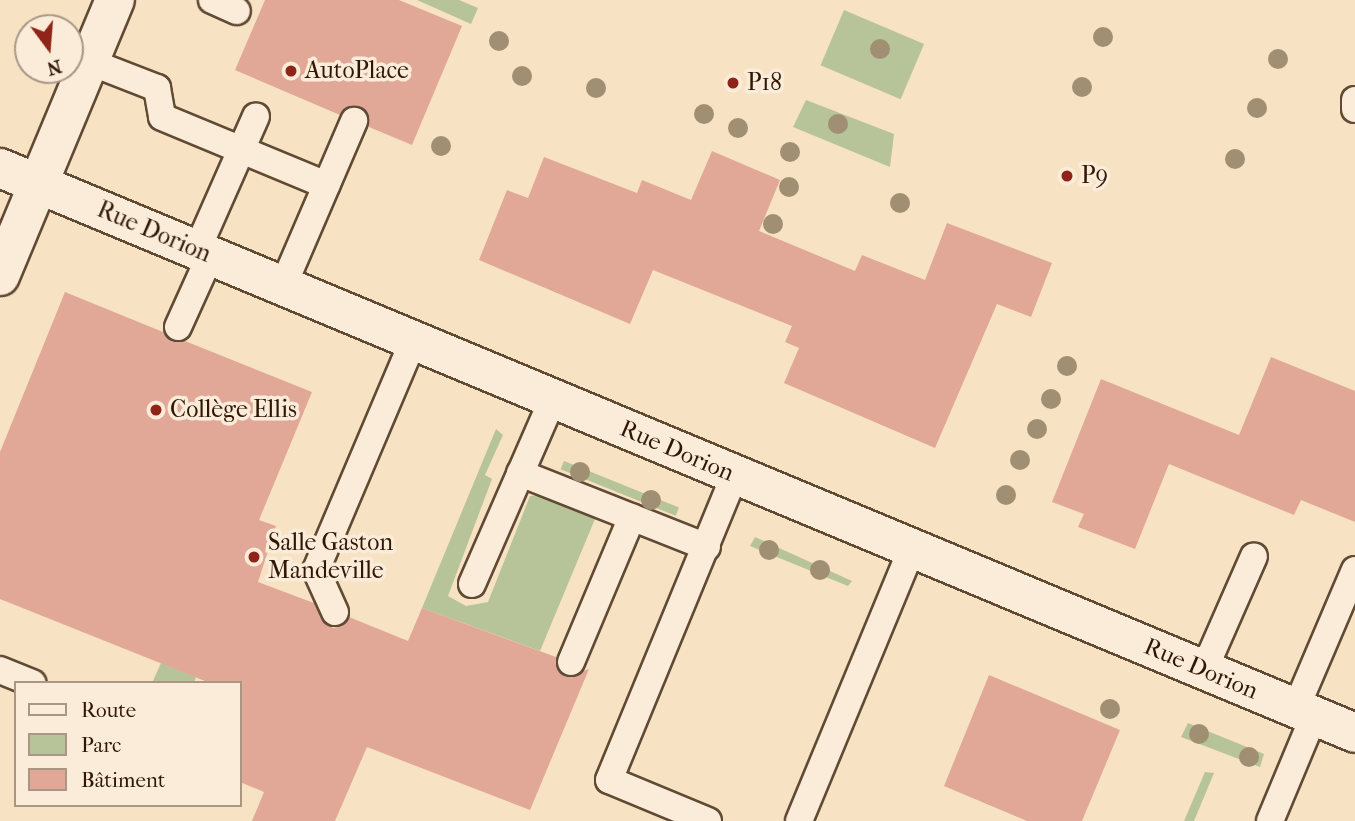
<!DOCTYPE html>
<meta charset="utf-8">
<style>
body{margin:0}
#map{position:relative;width:1355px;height:821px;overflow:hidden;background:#f7e2c4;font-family:"IM FELL French Canon",serif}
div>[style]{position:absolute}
.green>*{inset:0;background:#b7c499;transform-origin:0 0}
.building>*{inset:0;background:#e1a898}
.roads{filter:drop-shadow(2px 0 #614a34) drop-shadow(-2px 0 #614a34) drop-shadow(0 2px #614a34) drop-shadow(0 -2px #614a34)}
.lane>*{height:26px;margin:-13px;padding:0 13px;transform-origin:13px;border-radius:13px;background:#faecd9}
.street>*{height:38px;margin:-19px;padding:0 19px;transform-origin:19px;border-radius:19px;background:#faecd9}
.secondary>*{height:38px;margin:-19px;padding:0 19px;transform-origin:19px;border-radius:19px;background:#faecd9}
.trees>*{width:20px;height:20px;margin:-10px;border-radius:50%;background:#a08f73}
.dots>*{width:19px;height:19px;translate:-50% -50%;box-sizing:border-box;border:4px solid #faecd9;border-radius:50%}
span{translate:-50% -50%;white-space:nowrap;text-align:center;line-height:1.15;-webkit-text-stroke:7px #faecd9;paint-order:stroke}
.poi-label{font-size:24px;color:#2f1704}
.left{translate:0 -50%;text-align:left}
.street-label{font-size:24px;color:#2f1704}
.legend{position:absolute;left:14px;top:681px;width:228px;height:126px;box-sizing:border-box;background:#faecd9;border:2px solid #a99784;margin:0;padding:9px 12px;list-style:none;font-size:21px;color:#2f1704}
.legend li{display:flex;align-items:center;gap:14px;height:35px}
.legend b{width:35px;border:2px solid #a99784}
.north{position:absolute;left:14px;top:14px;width:70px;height:70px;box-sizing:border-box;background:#faecd9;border:2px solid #a99784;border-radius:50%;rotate:164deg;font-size:19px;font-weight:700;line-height:28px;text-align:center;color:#2f1704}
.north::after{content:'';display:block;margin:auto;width:24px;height:32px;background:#8f2418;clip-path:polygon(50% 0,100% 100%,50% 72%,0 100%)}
</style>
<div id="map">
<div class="green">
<div style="clip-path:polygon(417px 0,459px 0,478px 8px,471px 24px)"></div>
<div style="left:844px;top:10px;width:87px;height:60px;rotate:23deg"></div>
<div style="clip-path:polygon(806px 100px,894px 134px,890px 167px,793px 127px)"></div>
<div style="clip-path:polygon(496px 429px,503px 435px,485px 475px,492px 479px,448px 596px,466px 606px,488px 602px,530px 496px,542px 495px,595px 519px,540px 651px,422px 608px)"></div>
<div style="left:564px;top:461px;width:124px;height:9px;rotate:22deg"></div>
<div style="clip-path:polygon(755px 537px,852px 581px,848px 586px,750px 546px)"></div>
<div style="clip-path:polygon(161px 663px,196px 677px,194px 683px,152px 683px)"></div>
<div style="clip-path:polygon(1188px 723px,1264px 754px,1260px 767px,1181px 737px)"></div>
<div style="clip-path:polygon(1205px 772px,1214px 773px,1194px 821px,1184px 821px)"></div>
</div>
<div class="building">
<div style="clip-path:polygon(265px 0,399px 0,462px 26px,412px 145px,369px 127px,367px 112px,360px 106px,345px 108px,340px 115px,235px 70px)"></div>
<div style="clip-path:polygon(712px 151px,780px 180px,759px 231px,855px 271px,862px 255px,925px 280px,947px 223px,1052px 263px,1031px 317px,997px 304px,935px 448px,784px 383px,799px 348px,785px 342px,792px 326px,653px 270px,630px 324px,479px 260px,507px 190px,528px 198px,544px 157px,637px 193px,642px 180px,691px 200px)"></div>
<div style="clip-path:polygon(65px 292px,163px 332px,172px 342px,185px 341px,312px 392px,259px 520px,276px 526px,258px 582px,314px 603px,321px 619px,333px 628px,342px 626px,349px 617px,408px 641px,422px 608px,556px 657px,558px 671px,566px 677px,589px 669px,530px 810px,367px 747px,335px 821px,252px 821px,264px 792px,240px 782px,240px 683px,210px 683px,0 599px,0 452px)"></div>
<div style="clip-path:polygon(1271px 357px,1355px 391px,1355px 522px,1301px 500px,1294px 515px,1169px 464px,1135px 549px,1078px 527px,1084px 514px,1052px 502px,1101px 379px,1239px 435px)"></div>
<div style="clip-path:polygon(989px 675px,1120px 730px,1082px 821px,1027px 821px,944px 786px)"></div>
</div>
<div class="roads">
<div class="lane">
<div style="left:212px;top:0;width:27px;rotate:24deg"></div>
<div style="left:90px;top:62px;width:72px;rotate:21.2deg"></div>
<div style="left:157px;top:88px;width:29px;rotate:80deg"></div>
<div style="left:162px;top:117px;width:178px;rotate:22.5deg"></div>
<div style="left:1355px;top:100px;width:9px;rotate:90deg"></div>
<div style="left:197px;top:250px;width:146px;rotate:-66.2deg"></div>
<div style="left:283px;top:286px;width:180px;rotate:-66.7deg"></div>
<div style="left:178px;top:327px;width:78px;rotate:-65.7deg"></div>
<div style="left:520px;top:473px;width:201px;rotate:21.6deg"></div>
<div style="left:472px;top:584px;width:202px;rotate:-66.4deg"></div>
<div style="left:335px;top:612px;width:46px;rotate:-114.3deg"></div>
<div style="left:316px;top:570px;width:249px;rotate:-67deg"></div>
<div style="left:571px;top:662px;width:157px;rotate:-67.2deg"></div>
<div style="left:0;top:670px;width:35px;rotate:22deg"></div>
<div style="left:1204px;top:670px;width:124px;rotate:-66.3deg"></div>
<div style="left:1296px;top:708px;width:150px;rotate:-66.9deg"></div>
<div style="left:708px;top:821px;width:107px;rotate:-157.5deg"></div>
<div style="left:609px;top:780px;width:330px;rotate:-67.6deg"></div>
<div style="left:799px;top:821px;width:295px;rotate:-67.5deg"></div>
<div style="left:1270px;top:821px;width:114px;rotate:-67.3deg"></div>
</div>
<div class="street">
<div style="left:0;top:168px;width:1468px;rotate:22.63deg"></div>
</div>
<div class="secondary">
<div style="left:0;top:276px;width:299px;rotate:-67.4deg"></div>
</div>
</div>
<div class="trees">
<div style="left:1103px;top:37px"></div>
<div style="left:499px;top:41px"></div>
<div style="left:880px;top:49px"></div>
<div style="left:1278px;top:59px"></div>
<div style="left:522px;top:76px"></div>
<div style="left:1082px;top:87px"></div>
<div style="left:596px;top:88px"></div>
<div style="left:1257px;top:108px"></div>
<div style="left:704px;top:114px"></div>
<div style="left:838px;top:124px"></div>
<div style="left:738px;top:128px"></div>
<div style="left:441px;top:146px"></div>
<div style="left:790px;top:152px"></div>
<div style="left:1235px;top:159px"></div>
<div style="left:789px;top:187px"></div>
<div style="left:900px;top:203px"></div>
<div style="left:773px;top:224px"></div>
<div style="left:1067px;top:366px"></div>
<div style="left:1051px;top:399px"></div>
<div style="left:1037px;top:429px"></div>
<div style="left:1020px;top:460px"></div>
<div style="left:580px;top:472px"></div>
<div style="left:1006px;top:495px"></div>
<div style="left:651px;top:500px"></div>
<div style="left:769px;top:550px"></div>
<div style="left:820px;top:570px"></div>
<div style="left:1110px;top:709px"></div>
<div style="left:1199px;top:734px"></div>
<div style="left:1249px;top:757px"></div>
</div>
<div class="dots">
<div style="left:291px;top:71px;background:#8f2418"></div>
<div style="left:733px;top:83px;background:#8f2418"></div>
<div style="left:1067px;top:176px;background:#8f2418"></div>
<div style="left:156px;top:410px;background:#8f2418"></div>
<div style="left:254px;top:557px;background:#8f2418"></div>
</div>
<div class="poi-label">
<span class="left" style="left:305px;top:71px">AutoPlace</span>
<span class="left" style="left:747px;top:83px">P18</span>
<span class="left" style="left:1081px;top:176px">P9</span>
<span class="left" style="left:170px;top:410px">Collège Ellis</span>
<span class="left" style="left:268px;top:557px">Salle Gaston<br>Mandeville</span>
</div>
<div class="street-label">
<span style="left:154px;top:232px;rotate:23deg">Rue Dorion</span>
<span style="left:677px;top:451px;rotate:23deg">Rue Dorion</span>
<span style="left:1201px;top:669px;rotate:23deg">Rue Dorion</span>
</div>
<ul class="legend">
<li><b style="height:9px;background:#faecd9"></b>Route</li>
<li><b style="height:19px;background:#b7c499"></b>Parc</li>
<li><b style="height:19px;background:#e1a898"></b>Bâtiment</li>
</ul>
<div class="north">N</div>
</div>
